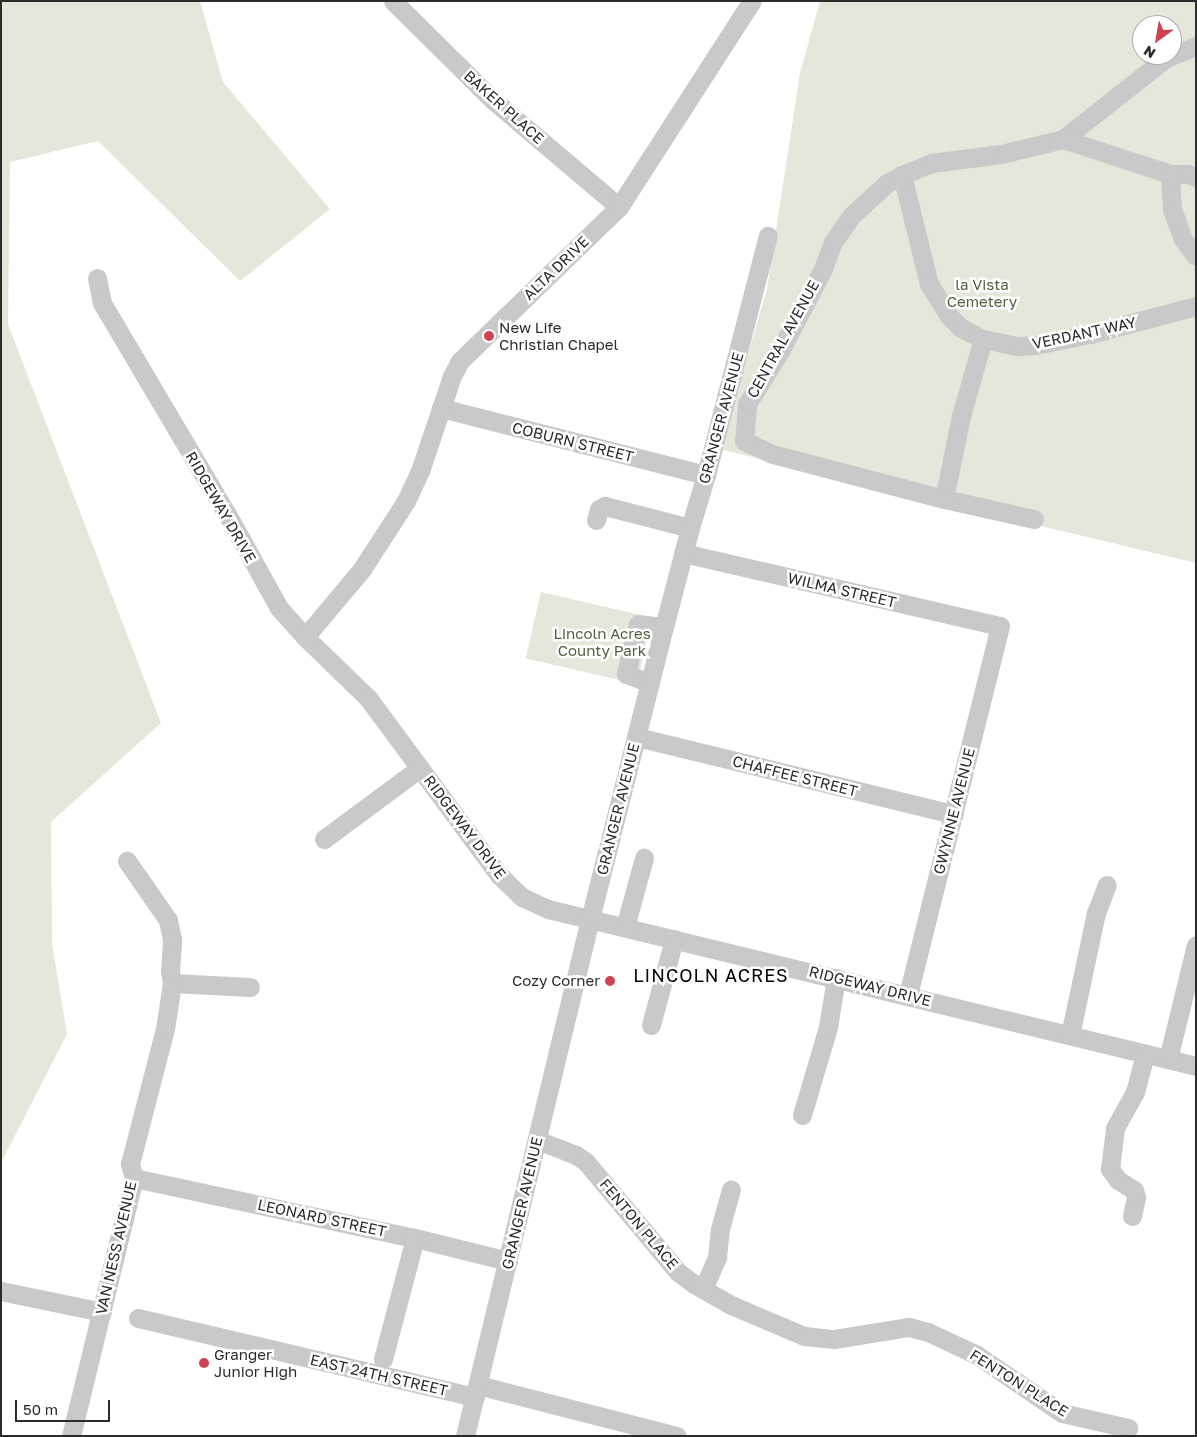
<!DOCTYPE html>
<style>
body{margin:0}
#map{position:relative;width:1197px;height:1437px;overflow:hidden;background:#fff;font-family:"Golos Text",sans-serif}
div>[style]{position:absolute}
.green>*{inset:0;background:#e3e8db;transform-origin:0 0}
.minor>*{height:19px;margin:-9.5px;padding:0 9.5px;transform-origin:9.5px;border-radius:9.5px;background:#c9c9c9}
.dots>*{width:14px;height:14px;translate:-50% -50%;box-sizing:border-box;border:2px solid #fff;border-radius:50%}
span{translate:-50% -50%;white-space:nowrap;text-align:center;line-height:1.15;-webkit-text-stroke:5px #fff;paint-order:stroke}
.street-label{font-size:15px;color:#2c2c2c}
.park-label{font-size:15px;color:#51623f}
.poi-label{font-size:15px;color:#2c2c2c}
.left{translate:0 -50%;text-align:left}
.right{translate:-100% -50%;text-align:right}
.quarter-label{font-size:18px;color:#000;letter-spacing:1px}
.frame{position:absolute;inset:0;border:2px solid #2c2c2c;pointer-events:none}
.north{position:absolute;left:1132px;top:15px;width:50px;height:50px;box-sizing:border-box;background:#fff;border:1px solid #ababab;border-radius:50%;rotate:212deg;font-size:14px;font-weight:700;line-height:20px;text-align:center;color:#2c2c2c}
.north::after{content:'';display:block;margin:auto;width:18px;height:22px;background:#cf4253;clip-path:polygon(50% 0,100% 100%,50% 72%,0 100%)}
.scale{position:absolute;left:15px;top:1400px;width:95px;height:22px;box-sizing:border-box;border:2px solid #2c2c2c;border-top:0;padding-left:6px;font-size:15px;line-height:18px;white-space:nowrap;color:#2c2c2c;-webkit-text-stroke:4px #fff;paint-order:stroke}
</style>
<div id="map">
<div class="green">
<div style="clip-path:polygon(1px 1px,200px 1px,223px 82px,330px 209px,240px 281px,98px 141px,10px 162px,8px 324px,161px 723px,51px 822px,52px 943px,67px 1034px,1px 1163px)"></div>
<div style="clip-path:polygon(evenodd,820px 1px,1196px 1px,1196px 563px,723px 450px,737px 391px,767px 289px,800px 73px,820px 1px,1142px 25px,1172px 25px,1172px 55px,1142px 55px,1142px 25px)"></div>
<div style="left:541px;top:592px;width:114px;height:68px;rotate:13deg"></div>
</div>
<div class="minor">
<div style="left:393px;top:1px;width:142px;rotate:44.7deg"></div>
<div style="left:494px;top:101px;width:164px;rotate:40.3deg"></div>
<div style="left:1063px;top:139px;width:131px;rotate:-38.2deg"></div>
<div style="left:1166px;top:58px;width:32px;rotate:-22deg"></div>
<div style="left:1170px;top:174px;width:35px;rotate:87deg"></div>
<div style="left:1172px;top:209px;width:32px;rotate:70deg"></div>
<div style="left:1183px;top:239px;width:21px;rotate:53deg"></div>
<div style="left:902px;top:175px;width:112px;rotate:76.1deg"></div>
<div style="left:929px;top:284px;width:36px;rotate:58deg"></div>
<div style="left:948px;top:315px;width:18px;rotate:45deg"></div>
<div style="left:961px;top:328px;width:25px;rotate:27deg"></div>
<div style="left:983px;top:339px;width:35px;rotate:12deg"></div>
<div style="left:1017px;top:346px;width:19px;rotate:-3deg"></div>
<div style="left:1036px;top:345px;width:55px;rotate:-11.5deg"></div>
<div style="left:1090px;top:334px;width:110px;rotate:-14.8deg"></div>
<div style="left:97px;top:278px;width:25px;rotate:79deg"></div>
<div style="left:102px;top:303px;width:245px;rotate:59.4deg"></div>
<div style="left:227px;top:514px;width:107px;rotate:61deg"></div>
<div style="left:279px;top:608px;width:39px;rotate:48deg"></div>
<div style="left:305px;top:637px;width:88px;rotate:44.1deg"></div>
<div style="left:368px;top:698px;width:220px;rotate:53.5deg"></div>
<div style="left:499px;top:875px;width:32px;rotate:44deg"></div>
<div style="left:522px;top:897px;width:29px;rotate:25deg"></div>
<div style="left:548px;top:909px;width:667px;rotate:13.62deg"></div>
<div style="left:441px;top:408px;width:273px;rotate:14.2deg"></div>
<div style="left:944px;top:499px;width:85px;rotate:-78.4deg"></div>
<div style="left:961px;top:416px;width:80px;rotate:-74.1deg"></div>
<div style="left:1034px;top:519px;width:92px;rotate:-167.5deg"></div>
<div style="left:944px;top:499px;width:178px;rotate:-165.3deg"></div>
<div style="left:772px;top:454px;width:31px;rotate:-155deg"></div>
<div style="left:744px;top:441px;width:37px;rotate:-85deg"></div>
<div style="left:747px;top:404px;width:62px;rotate:-58.1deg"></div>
<div style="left:780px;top:351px;width:93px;rotate:-62.3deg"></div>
<div style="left:823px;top:269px;width:29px;rotate:-70deg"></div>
<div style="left:833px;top:242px;width:32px;rotate:-55deg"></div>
<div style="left:851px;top:216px;width:49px;rotate:-42.5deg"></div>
<div style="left:887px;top:183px;width:17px;rotate:-28deg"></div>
<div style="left:902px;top:175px;width:31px;rotate:-22deg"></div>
<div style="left:931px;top:163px;width:71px;rotate:-7.3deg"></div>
<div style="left:1001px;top:154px;width:64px;rotate:-13.6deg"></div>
<div style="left:1063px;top:139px;width:113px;rotate:18.1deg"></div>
<div style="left:1170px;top:174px;width:18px"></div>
<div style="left:1188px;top:174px;width:9px;rotate:21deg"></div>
<div style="left:596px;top:520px;width:11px;rotate:-75deg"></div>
<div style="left:599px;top:509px;width:7px;rotate:-27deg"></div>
<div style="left:605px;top:506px;width:88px;rotate:14.5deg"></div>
<div style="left:683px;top:553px;width:325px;rotate:13deg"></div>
<div style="left:1000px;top:626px;width:380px;rotate:104deg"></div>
<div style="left:305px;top:637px;width:89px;rotate:-50deg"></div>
<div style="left:362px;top:569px;width:81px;rotate:-57.1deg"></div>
<div style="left:406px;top:501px;width:33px;rotate:-65deg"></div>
<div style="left:420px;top:471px;width:100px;rotate:-71.4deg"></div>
<div style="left:452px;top:376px;width:17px;rotate:-62deg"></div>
<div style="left:460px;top:361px;width:221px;rotate:-44.1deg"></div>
<div style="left:619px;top:207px;width:245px;rotate:-57.2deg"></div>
<div style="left:650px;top:683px;width:26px;rotate:-159deg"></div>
<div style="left:626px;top:674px;width:51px;rotate:-76.5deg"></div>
<div style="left:638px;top:624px;width:26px;rotate:7deg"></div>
<div style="left:637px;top:737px;width:326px;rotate:13.7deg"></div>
<div style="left:324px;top:839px;width:119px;rotate:-36.5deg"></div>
<div style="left:625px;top:927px;width:72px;rotate:-74.6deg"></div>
<div style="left:172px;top:983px;width:78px;rotate:2.9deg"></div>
<div style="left:651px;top:1025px;width:89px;rotate:-75deg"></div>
<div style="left:1070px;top:1035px;width:125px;rotate:-78deg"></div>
<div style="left:1096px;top:913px;width:30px;rotate:-69deg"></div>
<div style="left:1168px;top:1059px;width:117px;rotate:-76.2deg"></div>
<div style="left:802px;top:1115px;width:92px;rotate:-73.5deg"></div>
<div style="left:828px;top:1027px;width:50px;rotate:-80.7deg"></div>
<div style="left:537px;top:1140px;width:42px;rotate:21deg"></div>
<div style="left:576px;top:1155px;width:12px;rotate:35deg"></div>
<div style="left:586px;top:1162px;width:143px;rotate:50.1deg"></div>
<div style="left:678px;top:1272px;width:20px;rotate:37deg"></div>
<div style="left:694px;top:1284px;width:43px;rotate:29.6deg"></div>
<div style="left:731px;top:1305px;width:79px;rotate:23deg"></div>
<div style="left:804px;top:1336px;width:30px;rotate:6deg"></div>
<div style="left:834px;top:1339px;width:76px;rotate:-9.1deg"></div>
<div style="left:909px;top:1327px;width:20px;rotate:15deg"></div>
<div style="left:928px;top:1332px;width:54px;rotate:25.1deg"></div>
<div style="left:977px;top:1355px;width:103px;rotate:34.3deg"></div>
<div style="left:1062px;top:1413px;width:68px;rotate:12.8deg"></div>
<div style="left:134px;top:1178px;width:287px;rotate:12.1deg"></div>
<div style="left:415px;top:1238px;width:96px;rotate:13.9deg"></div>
<div style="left:1132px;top:1216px;width:19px;rotate:-78deg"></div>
<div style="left:1136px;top:1197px;width:7px;rotate:-106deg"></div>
<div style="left:1134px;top:1190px;width:19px;rotate:-148deg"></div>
<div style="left:1118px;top:1180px;width:14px;rotate:-126deg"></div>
<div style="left:1110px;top:1169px;width:41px;rotate:-83deg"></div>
<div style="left:1115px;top:1128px;width:41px;rotate:-60.9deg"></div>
<div style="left:1135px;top:1092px;width:39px;rotate:-75deg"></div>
<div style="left:703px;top:1289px;width:35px;rotate:-66deg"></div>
<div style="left:717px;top:1257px;width:28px;rotate:-84deg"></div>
<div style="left:720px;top:1229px;width:41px;rotate:-74.6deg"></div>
<div style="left:1px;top:1291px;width:103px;rotate:11.7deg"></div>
<div style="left:138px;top:1318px;width:346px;rotate:13.2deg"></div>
<div style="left:383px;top:1359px;width:125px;rotate:-75.2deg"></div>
<div style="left:478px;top:1385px;width:205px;rotate:14.4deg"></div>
<div style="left:71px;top:1436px;width:266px;rotate:-76.3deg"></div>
<div style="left:134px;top:1178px;width:15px;rotate:-106deg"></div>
<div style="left:130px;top:1164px;width:139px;rotate:-75.5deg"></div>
<div style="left:165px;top:1029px;width:47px;rotate:-81.3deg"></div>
<div style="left:172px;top:983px;width:12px;rotate:-99deg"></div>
<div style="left:170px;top:971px;width:32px;rotate:-86deg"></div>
<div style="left:172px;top:939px;width:19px;rotate:-102deg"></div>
<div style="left:168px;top:920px;width:72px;rotate:-124.8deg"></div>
<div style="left:465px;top:1436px;width:532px;rotate:-76.41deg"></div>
<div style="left:590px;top:919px;width:301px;rotate:-75.8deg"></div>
<div style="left:664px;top:627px;width:102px;rotate:-75.3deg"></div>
<div style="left:690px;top:528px;width:55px;rotate:-73.2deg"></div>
<div style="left:706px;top:475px;width:247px;rotate:-75.5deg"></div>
</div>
<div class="dots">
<div style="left:489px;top:336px;background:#cf4253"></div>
<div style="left:610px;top:981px;background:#cf4253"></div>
<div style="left:204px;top:1363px;background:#cf4253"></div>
</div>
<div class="street-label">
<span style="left:504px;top:107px;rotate:42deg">BAKER PLACE</span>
<span style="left:556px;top:268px;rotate:-44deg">ALTA DRIVE</span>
<span style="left:1084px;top:333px;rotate:-12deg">VERDANT WAY</span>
<span style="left:783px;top:339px;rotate:-61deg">CENTRAL AVENUE</span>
<span style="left:721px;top:418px;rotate:-75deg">GRANGER AVENUE</span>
<span style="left:573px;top:442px;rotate:14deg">COBURN STREET</span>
<span style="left:221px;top:507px;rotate:60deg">RIDGEWAY DRIVE</span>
<span style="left:842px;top:590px;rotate:13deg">WILMA STREET</span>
<span style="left:795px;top:776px;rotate:14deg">CHAFFEE STREET</span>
<span style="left:618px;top:809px;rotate:-76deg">GRANGER AVENUE</span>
<span style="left:954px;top:811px;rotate:-76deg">GWYNNE AVENUE</span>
<span style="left:465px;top:827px;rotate:53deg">RIDGEWAY DRIVE</span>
<span style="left:870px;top:986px;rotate:14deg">RIDGEWAY DRIVE</span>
<span style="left:522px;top:1203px;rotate:-77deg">GRANGER AVENUE</span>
<span style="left:322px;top:1218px;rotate:12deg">LEONARD STREET</span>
<span style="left:639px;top:1224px;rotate:50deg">FENTON PLACE</span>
<span style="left:116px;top:1248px;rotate:-77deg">VAN NESS AVENUE</span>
<span style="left:379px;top:1375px;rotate:13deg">EAST 24TH STREET</span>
<span style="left:1019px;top:1383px;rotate:32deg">FENTON PLACE</span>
</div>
<div class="park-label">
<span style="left:982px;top:293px">la Vista<br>Cemetery</span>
<span style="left:602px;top:642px">Lincoln Acres<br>County Park</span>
</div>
<div class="poi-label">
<span class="left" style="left:499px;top:336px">New Life<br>Christian Chapel</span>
<span class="right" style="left:600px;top:981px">Cozy Corner</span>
<span class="left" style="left:214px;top:1363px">Granger<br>Junior High</span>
</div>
<div class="quarter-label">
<span style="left:711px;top:975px">LINCOLN ACRES</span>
</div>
<div class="frame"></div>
<div class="north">N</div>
<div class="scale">50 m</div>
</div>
